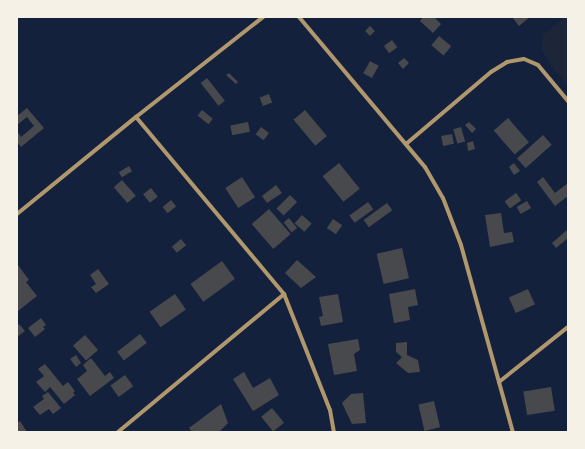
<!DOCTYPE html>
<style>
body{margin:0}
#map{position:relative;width:585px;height:449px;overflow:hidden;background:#14213d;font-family:Spectral,serif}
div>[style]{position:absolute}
.green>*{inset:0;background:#1d2539}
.building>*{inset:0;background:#48494c;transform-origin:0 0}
.minor>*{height:4px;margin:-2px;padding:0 2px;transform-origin:2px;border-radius:2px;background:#b1986c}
span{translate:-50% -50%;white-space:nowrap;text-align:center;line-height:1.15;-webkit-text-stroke:3px #f6f1e7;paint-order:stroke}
.frame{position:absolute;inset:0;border:18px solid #f6f1e7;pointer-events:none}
</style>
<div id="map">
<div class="green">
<div style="clip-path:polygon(565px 17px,568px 17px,568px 86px,548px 61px,541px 49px,544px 34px)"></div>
</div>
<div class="building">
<div style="clip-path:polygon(423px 17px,434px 17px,441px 24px,433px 33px,420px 21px)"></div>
<div style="clip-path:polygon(512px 17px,530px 17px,519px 26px)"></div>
<div style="left:370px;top:26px;width:7px;height:7px;rotate:45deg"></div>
<div style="left:439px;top:36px;width:16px;height:12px;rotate:40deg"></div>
<div style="left:392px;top:40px;width:9px;height:10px;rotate:54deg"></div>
<div style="clip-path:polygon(404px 58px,409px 63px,403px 69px,398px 63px)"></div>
<div style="left:370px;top:61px;width:10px;height:14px;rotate:29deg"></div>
<div style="clip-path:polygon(229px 73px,238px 82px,236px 84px,226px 75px)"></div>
<div style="left:207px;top:78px;width:29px;height:8px;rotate:52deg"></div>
<div style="left:269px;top:94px;width:9px;height:10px;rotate:69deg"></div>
<div style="clip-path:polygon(27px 108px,44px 128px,21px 147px,17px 142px,17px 131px,21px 137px,34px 126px,27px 117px,17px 125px,17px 116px)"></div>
<div style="left:202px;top:110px;width:14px;height:7px;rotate:39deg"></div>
<div style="left:305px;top:110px;width:34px;height:15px;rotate:50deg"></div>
<div style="left:508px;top:118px;width:32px;height:19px;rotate:49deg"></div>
<div style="left:248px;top:122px;width:10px;height:18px;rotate:79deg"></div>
<div style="clip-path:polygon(469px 122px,476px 129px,472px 133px,465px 125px)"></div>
<div style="left:261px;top:127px;width:10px;height:9px;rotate:37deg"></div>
<div style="left:461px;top:127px;width:15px;height:8px;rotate:74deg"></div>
<div style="left:452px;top:134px;width:10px;height:11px;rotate:79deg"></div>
<div style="left:543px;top:135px;width:13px;height:35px;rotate:48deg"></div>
<div style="clip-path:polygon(473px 141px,475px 149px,468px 151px,467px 143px)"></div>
<div style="left:339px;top:163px;width:33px;height:21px;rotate:51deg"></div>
<div style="clip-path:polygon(514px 163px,520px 171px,514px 175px,509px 167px)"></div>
<div style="left:129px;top:166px;width:6px;height:12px;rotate:59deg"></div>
<div style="left:242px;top:177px;width:24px;height:20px;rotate:57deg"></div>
<div style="clip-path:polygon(543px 177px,555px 193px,568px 183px,568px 196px,555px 206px,537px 182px)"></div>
<div style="left:122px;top:180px;width:21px;height:11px;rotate:49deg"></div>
<div style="clip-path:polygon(276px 185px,282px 193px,267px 203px,262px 196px)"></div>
<div style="left:151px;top:188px;width:11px;height:10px;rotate:52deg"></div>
<div style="left:516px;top:193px;width:9px;height:14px;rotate:54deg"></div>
<div style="left:290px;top:195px;width:10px;height:19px;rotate:45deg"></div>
<div style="left:171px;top:200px;width:8px;height:11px;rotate:50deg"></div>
<div style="left:527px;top:201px;width:8px;height:12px;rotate:60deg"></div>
<div style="left:368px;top:202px;width:9px;height:23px;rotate:54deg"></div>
<div style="left:387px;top:203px;width:9px;height:29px;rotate:54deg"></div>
<div style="left:269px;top:209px;width:33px;height:23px;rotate:49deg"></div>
<div style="clip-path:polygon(501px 213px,504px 233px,512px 232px,514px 242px,490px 247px,485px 215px)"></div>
<div style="left:302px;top:215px;width:13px;height:11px;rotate:42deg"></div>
<div style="left:289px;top:218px;width:13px;height:7px;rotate:51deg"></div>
<div style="left:333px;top:219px;width:11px;height:11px;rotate:34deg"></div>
<div style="clip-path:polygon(568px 229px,568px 238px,556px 248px,552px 243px)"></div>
<div style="left:181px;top:239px;width:8px;height:12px;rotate:50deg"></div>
<div style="left:402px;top:248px;width:31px;height:26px;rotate:77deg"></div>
<div style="clip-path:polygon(297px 260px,316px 277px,301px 288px,285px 273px)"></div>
<div style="left:222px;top:261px;width:22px;height:39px;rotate:54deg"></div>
<div style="clip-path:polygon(18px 265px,29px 280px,26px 282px,37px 296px,18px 311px)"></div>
<div style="clip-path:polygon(98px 269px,109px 284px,96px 293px,91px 287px,96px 284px,90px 275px)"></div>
<div style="clip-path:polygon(415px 289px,418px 305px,408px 307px,410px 320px,394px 323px,389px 294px)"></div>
<div style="left:528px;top:289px;width:17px;height:21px;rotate:66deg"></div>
<div style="left:175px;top:294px;width:19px;height:31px;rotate:55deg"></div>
<div style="clip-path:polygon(338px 294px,343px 322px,321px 326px,319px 317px,323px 316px,319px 297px)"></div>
<div style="clip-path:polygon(41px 318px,46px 325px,43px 327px,45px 329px,35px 337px,28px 328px)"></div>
<div style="clip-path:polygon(19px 324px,25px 331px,17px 337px,17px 326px)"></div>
<div style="left:140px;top:334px;width:11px;height:29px;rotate:52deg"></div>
<div style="left:85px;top:335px;width:20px;height:16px;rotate:49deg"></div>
<div style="clip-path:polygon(358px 339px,360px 350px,354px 354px,357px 371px,334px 375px,328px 344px)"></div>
<div style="clip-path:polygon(407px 342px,407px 355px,418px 360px,420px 372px,408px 373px,396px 363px,402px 357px,396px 352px,396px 343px)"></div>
<div style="clip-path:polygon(76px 355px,81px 363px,76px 367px,70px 359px)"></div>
<div style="clip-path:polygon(91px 358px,105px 376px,110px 372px,114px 378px,90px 396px,77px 379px,87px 371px,83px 365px)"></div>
<div style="clip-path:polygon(45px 364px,63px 386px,68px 382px,75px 391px,73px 393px,75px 395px,64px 404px,50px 387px,45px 392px,36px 382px,44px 376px,38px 369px)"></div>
<div style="clip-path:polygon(244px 372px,253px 388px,270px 378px,279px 395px,253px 411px,233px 379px)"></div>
<div style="left:125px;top:375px;width:14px;height:18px;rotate:54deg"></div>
<div style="left:551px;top:387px;width:24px;height:28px;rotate:81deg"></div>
<div style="clip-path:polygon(48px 392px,61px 408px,53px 414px,49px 409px,40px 415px,33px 407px,44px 399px,42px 396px)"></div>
<div style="clip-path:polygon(363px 393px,366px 423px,352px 424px,342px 403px,351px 394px)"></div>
<div style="left:434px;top:401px;width:27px;height:16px;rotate:77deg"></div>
<div style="clip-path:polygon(221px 404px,228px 423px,219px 432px,192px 432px,189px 428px)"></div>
<div style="left:272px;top:408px;width:19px;height:14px;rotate:51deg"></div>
<div style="clip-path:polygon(20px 421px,27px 432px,17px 432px,17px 423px)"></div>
</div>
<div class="minor">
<div style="left:299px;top:17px;width:196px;rotate:50deg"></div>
<div style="left:425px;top:167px;width:36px;rotate:60deg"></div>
<div style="left:443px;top:198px;width:50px;rotate:69deg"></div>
<div style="left:461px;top:245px;width:194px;rotate:74.5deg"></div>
<div style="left:136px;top:117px;width:231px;rotate:50.1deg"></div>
<div style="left:284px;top:294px;width:125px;rotate:68.4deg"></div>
<div style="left:330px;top:410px;width:22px;rotate:80deg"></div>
<div style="left:406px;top:144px;width:111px;rotate:-40.3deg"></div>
<div style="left:491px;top:72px;width:19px;rotate:-32deg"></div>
<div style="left:507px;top:62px;width:17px;rotate:-10deg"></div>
<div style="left:524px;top:59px;width:15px;rotate:23deg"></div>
<div style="left:538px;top:65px;width:47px;rotate:50.2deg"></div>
<div style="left:17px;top:214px;width:154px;rotate:-39.2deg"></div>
<div style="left:136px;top:117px;width:162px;rotate:-38.2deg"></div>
<div style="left:499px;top:382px;width:88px;rotate:-38.6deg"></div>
<div style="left:118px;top:432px;width:216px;rotate:-39.7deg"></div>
</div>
<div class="frame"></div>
</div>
